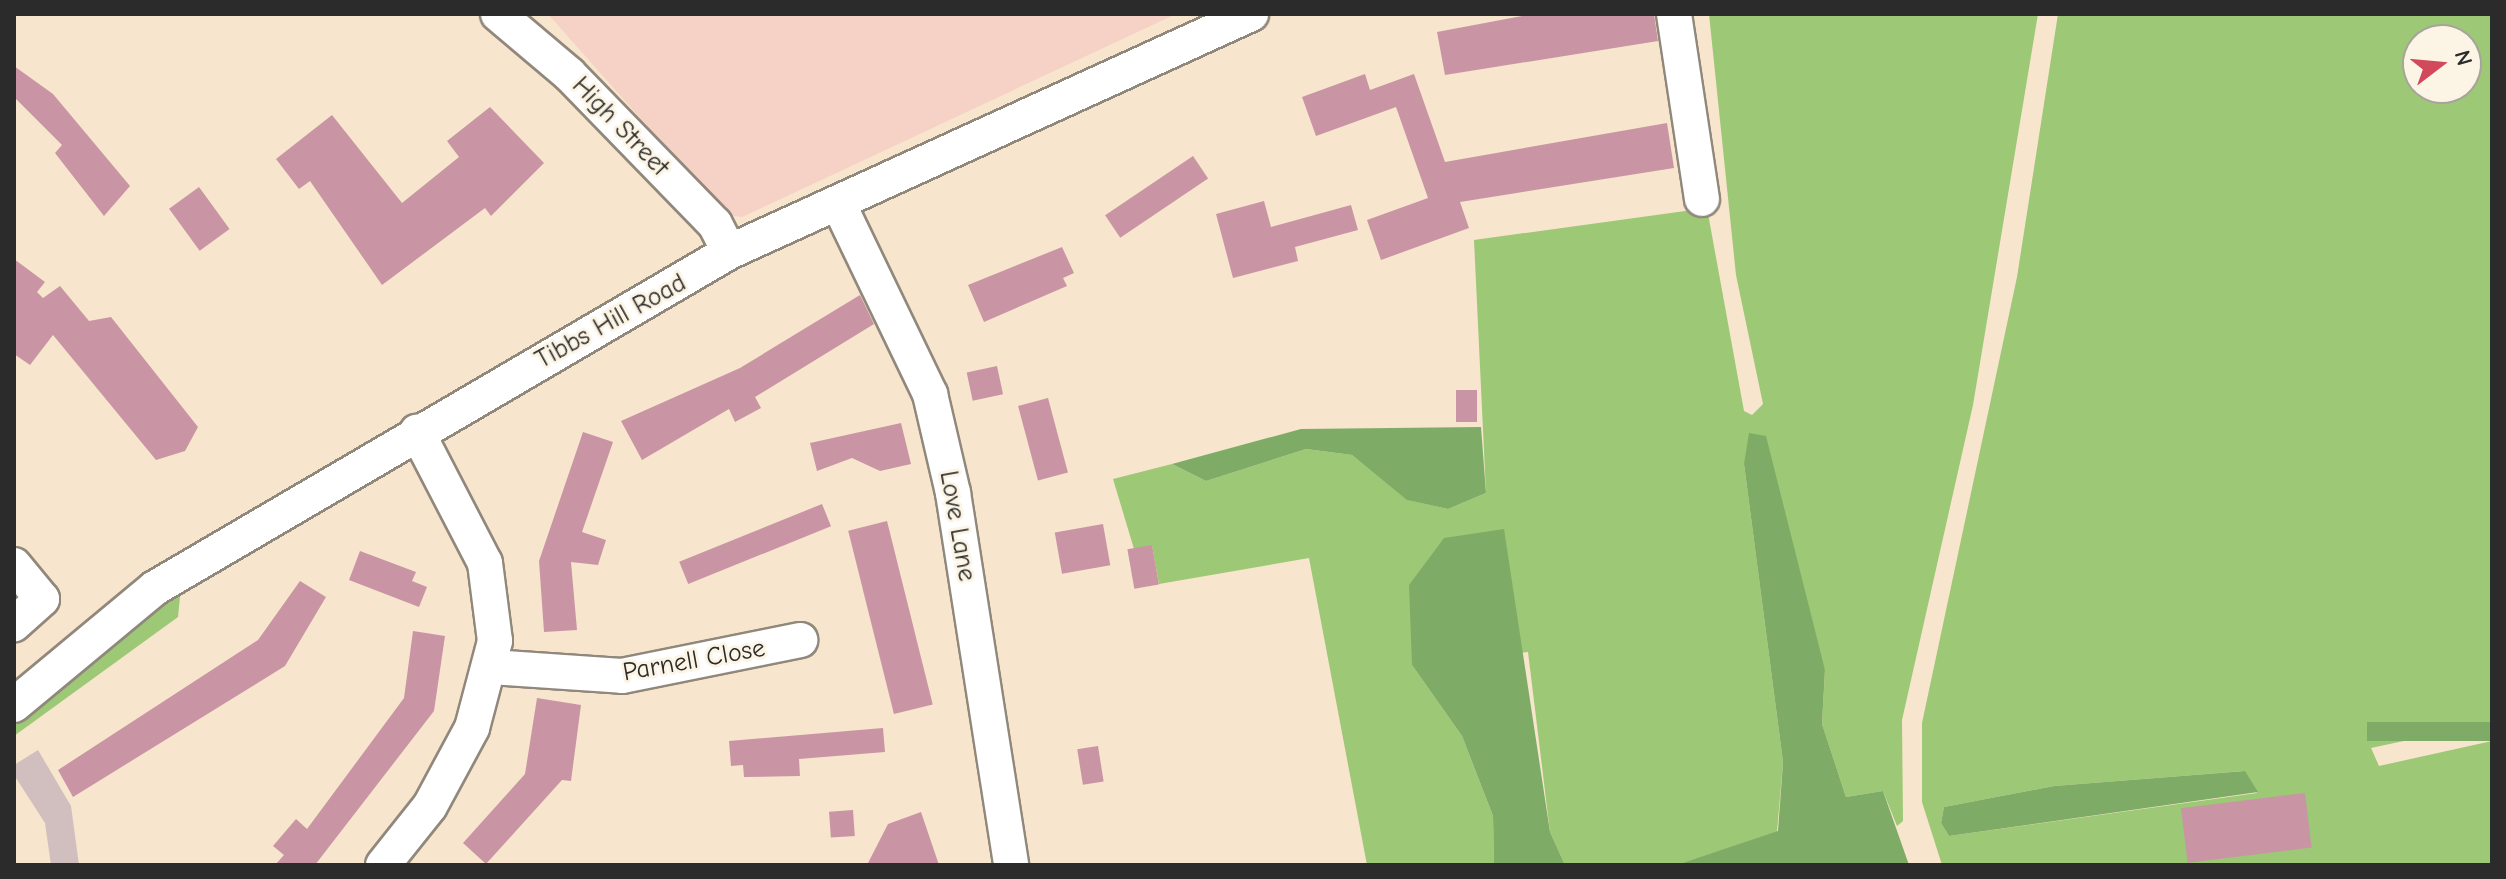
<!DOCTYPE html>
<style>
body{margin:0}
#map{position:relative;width:2506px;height:879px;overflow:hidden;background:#f7e5cd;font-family:"Comic Neue",sans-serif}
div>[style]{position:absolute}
.built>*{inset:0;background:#f6d1c5}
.industrial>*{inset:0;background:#d1bfbf}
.green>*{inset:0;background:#9dc875}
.forest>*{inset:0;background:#7eac66;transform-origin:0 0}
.building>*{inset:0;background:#c995a4;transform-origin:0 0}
.roads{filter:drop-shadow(2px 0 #91887c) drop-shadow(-2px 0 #91887c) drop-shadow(0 2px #91887c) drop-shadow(0 -2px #91887c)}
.minor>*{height:34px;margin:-17px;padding:0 17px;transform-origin:17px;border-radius:17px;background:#fff}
span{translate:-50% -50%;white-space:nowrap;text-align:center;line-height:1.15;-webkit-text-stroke:6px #fcf5e5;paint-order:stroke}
.street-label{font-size:26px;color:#2b2b2b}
.frame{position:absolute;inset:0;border:16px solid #2b2b2b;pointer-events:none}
.north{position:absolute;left:2402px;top:24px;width:80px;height:80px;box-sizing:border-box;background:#fcf5e5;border:2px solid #a8a49b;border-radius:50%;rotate:74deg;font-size:22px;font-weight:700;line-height:32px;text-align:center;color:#2b2b2b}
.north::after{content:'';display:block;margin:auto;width:28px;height:36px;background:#d1495b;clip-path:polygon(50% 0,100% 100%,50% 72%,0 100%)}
</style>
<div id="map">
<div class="built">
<div style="clip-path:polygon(548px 14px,1176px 14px,742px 217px,726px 215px)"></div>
</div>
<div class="industrial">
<div style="clip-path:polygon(38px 750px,71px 806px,79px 865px,51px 865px,45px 823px,14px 775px,14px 765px)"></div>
</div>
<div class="green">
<div style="clip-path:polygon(1709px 14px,2038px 14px,1973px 405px,1902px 720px,1903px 821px,1897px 826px,1883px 791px,1846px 797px,1822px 724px,1825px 670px,1744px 464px,1783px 762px,1777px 832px,1676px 865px,1565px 865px,1550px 832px,1528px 652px,1412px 665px,1462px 736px,1493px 816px,1494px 865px,1367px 865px,1309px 558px,1159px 584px,1152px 546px,1134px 549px,1113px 479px,1172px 464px,1206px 481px,1306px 449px,1352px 455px,1408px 500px,1448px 509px,1486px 493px,1474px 240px,1707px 208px,1744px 411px,1752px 415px,1763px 404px,1736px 275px)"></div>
<div style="clip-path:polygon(evenodd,2058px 14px,2492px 14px,2492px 722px,2371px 748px,2379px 766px,2492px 741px,2492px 865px,1942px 865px,1922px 802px,1922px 723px,2017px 277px,2058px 14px,2418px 40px,2466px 40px,2466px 88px,2418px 88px,2418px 40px,2058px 14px,2244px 771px,2257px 793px,1949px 836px,1941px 823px,1944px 807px,2054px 786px,2244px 771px)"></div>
<div style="clip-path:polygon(180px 597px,178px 617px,14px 736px,14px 723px,164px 601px)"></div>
</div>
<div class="forest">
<div style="clip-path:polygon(1481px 427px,1486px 493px,1448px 509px,1407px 500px,1352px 455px,1306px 449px,1206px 481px,1172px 464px,1301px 429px)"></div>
<div style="clip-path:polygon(1749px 433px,1766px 436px,1825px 670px,1822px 724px,1846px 797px,1883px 791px,1909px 865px,1676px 865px,1778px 831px,1783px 762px,1744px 464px)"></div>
<div style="clip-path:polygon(1504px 529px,1550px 832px,1565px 865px,1494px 865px,1493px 816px,1462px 736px,1412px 665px,1409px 585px,1444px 538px)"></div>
<div style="left:2492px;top:722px;width:19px;height:125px;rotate:90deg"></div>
<div style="clip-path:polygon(2245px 771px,2258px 792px,1949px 836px,1941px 823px,1944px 807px,2054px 786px)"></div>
</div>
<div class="building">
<div style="clip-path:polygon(1532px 14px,1654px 14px,1658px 41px,1445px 75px,1437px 32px)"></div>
<div style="clip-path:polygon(14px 66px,53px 94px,130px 186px,104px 216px,55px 153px,62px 145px,14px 97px)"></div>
<div style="clip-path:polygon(1365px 74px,1370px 90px,1414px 74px,1445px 162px,1667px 123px,1674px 168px,1460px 202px,1469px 228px,1381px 260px,1367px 220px,1428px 198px,1396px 107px,1316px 136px,1302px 97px)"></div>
<div style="clip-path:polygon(490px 107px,544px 163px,491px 216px,485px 208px,382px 285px,310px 181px,299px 189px,276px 159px,332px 115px,402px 203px,459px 157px,447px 141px)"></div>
<div style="left:1193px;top:156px;width:27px;height:106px;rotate:56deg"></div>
<div style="left:199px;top:187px;width:52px;height:37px;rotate:54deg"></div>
<div style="clip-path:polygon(1264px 201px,1271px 227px,1351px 205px,1358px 230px,1295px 247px,1298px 261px,1233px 278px,1216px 214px)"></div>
<div style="clip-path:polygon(1062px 247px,1074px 273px,1063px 278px,1067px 286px,984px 322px,968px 285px)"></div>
<div style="clip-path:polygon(14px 259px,45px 282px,37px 292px,43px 298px,60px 286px,89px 321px,111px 317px,198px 427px,185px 451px,156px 460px,53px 335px,30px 365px,14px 354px)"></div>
<div style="clip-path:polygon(860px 295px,874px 324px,755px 397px,761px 408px,735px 422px,729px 409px,642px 460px,621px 421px,740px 368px)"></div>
<div style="left:997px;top:366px;width:29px;height:31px;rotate:78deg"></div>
<div style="left:1456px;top:390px;width:21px;height:32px"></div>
<div style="left:1048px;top:398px;width:77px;height:31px;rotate:75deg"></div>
<div style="clip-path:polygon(901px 423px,911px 464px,880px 471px,852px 458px,817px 471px,810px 443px)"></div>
<div style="clip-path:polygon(583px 432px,613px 442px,582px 532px,606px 540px,598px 565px,571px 562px,577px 630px,544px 632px,539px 561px)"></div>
<div style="left:822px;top:504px;width:24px;height:154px;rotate:68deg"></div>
<div style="left:887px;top:521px;width:189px;height:40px;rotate:76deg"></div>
<div style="left:1103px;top:524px;width:42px;height:49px;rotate:80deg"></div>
<div style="left:1152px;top:545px;width:40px;height:25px;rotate:80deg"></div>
<div style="clip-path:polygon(360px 551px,416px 572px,412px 581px,427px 587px,419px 607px,349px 580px)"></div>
<div style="clip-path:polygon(300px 581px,326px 597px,285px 666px,73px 797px,58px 770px,258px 640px)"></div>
<div style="clip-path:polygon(413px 631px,445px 636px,434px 711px,315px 865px,275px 865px,284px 855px,273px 846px,296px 819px,307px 829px,404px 698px)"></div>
<div style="clip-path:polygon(537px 698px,581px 705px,571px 781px,562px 780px,486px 864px,463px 843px,525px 774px)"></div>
<div style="clip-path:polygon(883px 728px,885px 752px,799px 759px,800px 776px,744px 777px,743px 765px,731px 766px,729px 741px)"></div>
<div style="left:1098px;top:746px;width:36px;height:21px;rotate:81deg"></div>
<div style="left:2305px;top:793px;width:55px;height:125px;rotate:83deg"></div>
<div style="left:853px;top:810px;width:26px;height:24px;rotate:86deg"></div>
<div style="clip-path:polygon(921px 812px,939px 865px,867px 865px,888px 824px)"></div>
</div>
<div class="roads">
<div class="minor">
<div style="left:498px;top:14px;width:93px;rotate:40.2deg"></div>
<div style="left:569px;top:74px;width:209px;rotate:45.8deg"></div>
<div style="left:715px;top:224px;width:31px;rotate:63deg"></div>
<div style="left:1674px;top:14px;width:187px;rotate:81.4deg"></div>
<div style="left:840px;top:207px;width:208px;rotate:64.3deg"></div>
<div style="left:930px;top:394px;width:102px;rotate:76.9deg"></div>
<div style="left:953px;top:493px;width:376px;rotate:81.1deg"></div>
<div style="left:14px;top:565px;width:44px;rotate:50.5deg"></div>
<div style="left:42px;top:599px;width:38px;rotate:138deg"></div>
<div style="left:491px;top:667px;width:131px;rotate:3.9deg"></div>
<div style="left:622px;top:676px;width:182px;rotate:-11.4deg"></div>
<div style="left:14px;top:705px;width:183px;rotate:-39.7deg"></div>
<div style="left:155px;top:588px;width:665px;rotate:-30.34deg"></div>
<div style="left:729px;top:252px;width:574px;rotate:-24.51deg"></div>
<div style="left:383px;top:865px;width:75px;rotate:-51.5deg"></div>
<div style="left:430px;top:806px;width:89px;rotate:-61.7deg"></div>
<div style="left:472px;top:728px;width:90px;rotate:-75.2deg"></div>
<div style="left:495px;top:641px;width:79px;rotate:-97.3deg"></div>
<div style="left:485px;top:563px;width:148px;rotate:-117.4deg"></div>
</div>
</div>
<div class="street-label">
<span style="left:620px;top:127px;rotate:46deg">High Street</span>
<span style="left:611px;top:322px;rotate:-29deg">Tibbs Hill Road</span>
<span style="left:957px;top:526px;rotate:80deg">Love Lane</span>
<span style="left:694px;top:661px;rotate:-10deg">Parnell Close</span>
</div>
<div class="frame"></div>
<div class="north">N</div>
</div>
